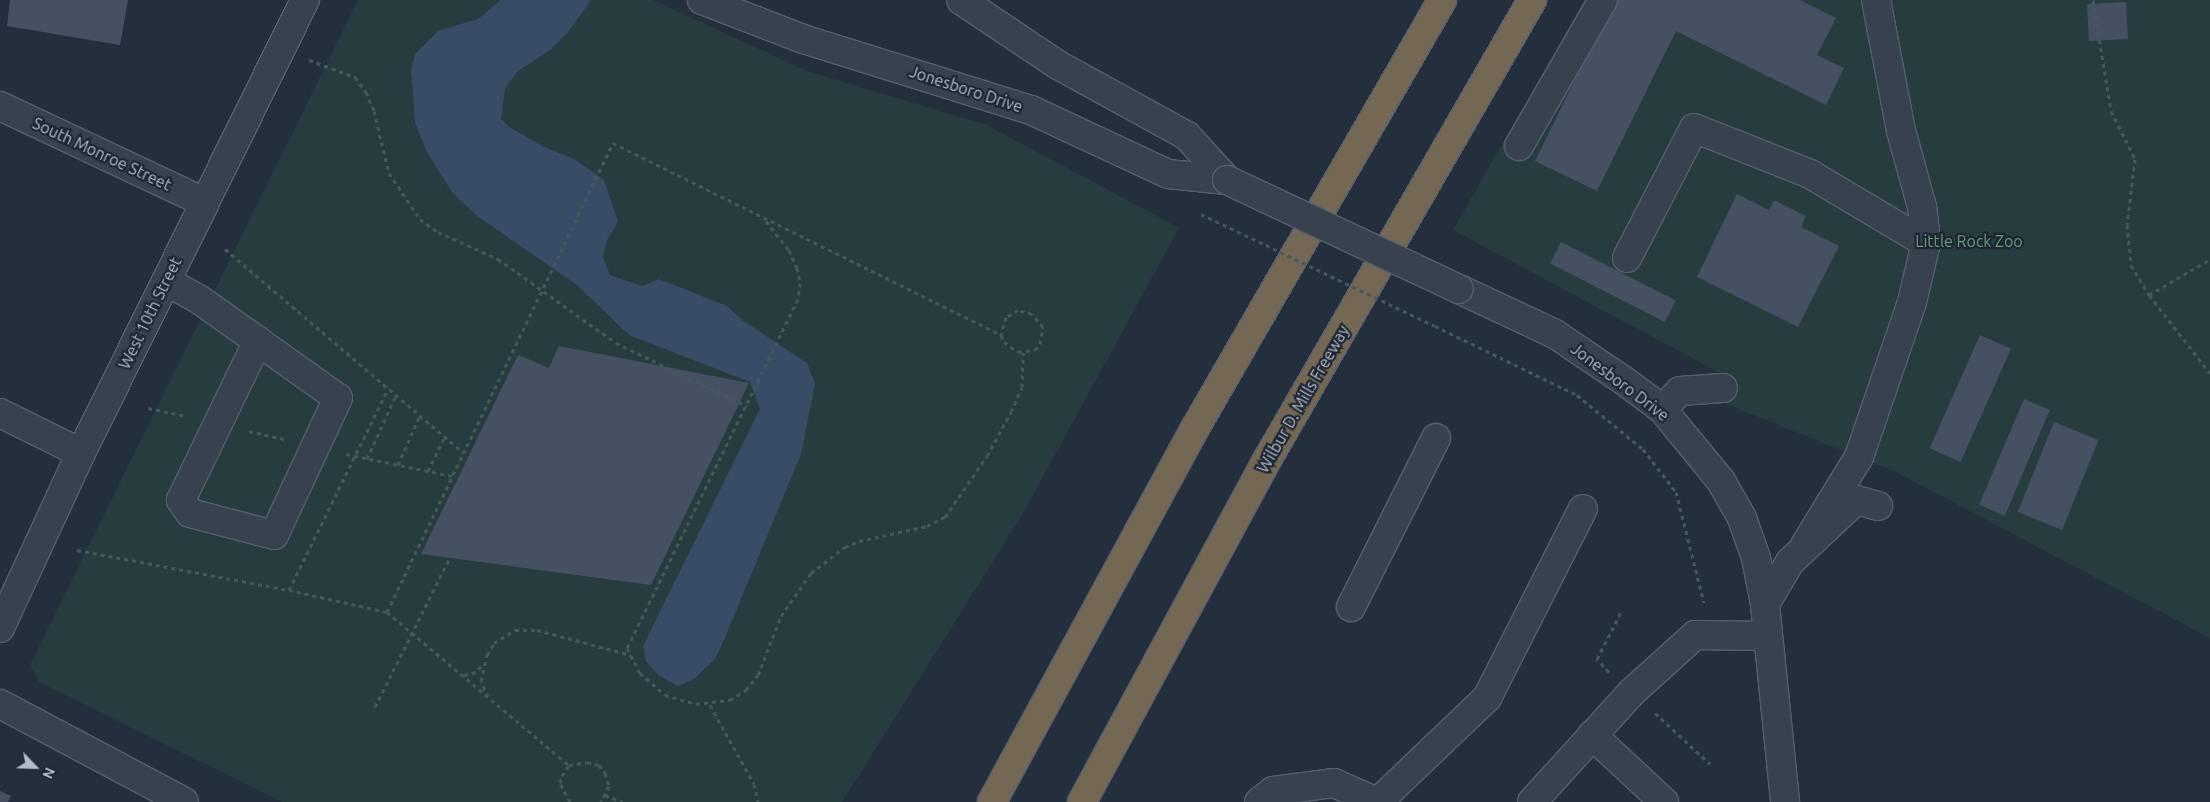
<!DOCTYPE html>
<style>
body{margin:0}
#map{position:relative;width:2210px;height:802px;overflow:hidden;background:#242f3e;font-family:Ubuntu,sans-serif}
div>[style]{position:absolute}
.green>*{inset:0;background:#263c3f}
.water>*{inset:0;background:#394c67}
.building>*{inset:0;background:#455162;transform-origin:0 0}
.path>*{height:3px;margin-top:-1.5px;transform-origin:0;background:repeating-linear-gradient(90deg,#44595c 0 4px,transparent 0 8px)}
.roads{filter:drop-shadow(1px 0 #565f6c) drop-shadow(-1px 0 #565f6c) drop-shadow(0 1px #565f6c) drop-shadow(0 -1px #565f6c)}
.minor>*{height:28px;margin:-14px;padding:0 14px;transform-origin:14px;border-radius:14px;background:#38414e}
.highway>*{height:28px;margin:-14px;padding:0 14px;transform-origin:14px;border-radius:14px;background:#746855}
.path-bridge>*{height:3px;margin-top:-1.5px;transform-origin:0;background:repeating-linear-gradient(90deg,#44595c 0 4px,transparent 0 8px)}
.bridges{filter:drop-shadow(1px 0 #565f6c) drop-shadow(-1px 0 #565f6c) drop-shadow(0 1px #565f6c) drop-shadow(0 -1px #565f6c)}
.minor-bridge>*{height:28px;margin:-14px;padding:0 14px;transform-origin:14px;border-radius:14px;background:#38414e}
span{translate:-50% -50%;white-space:nowrap;text-align:center;line-height:1.15;-webkit-text-stroke:4.5px #1d2633;paint-order:stroke}
.street-label{font-size:16px;color:#b4bcc9}
.park-label{font-size:16px;color:#6b9a76}
.north{position:absolute;left:10px;top:742px;width:50px;height:50px;-webkit-text-stroke:4px #1d2633;paint-order:stroke;rotate:114deg;font-size:14px;font-weight:700;line-height:20px;text-align:center;color:#b4bcc9}
.north::after{content:'';display:block;margin:auto;width:18px;height:22px;background:#b4bcc9;clip-path:polygon(50% 0,100% 100%,50% 72%,0 100%)}
</style>
<div id="map">
<div class="green">
<div style="clip-path:polygon(358px 0,653px 0,807px 71px,987px 125px,1179px 228px,1021px 517px,842px 802px,282px 802px,39px 682px,30px 665px)"></div>
<div style="clip-path:polygon(1584px 0,2210px 0,2210px 638px,1896px 472px,1724px 403px,1722px 374px,1453px 230px)"></div>
</div>
<div class="water">
<div style="clip-path:polygon(501px 0,591px 0,569px 31px,550px 50px,518px 71px,505px 88px,501px 119px,509px 127px,544px 147px,574px 159px,604px 180px,618px 222px,607px 240px,603px 257px,610px 275px,642px 286px,659px 279px,727px 306px,742px 320px,807px 363px,815px 384px,801px 454px,724px 640px,715px 659px,694px 679px,678px 686px,658px 675px,646px 661px,643px 646px,760px 409px,750px 382px,629px 335px,577px 285px,477px 216px,452px 192px,428px 154px,415px 123px,411px 68px,416px 53px,438px 31px,478px 19px)"></div>
</div>
<div class="building">
<div style="clip-path:polygon(10px 0,128px 0,120px 45px,7px 26px)"></div>
<div style="clip-path:polygon(1614px 0,1800px 0,1836px 18px,1817px 55px,1844px 68px,1826px 105px,1676px 31px,1597px 191px,1535px 161px)"></div>
<div style="left:2126px;top:2px;width:37px;height:39px;rotate:87deg"></div>
<div style="clip-path:polygon(1737px 194px,1769px 210px,1774px 200px,1806px 216px,1801px 227px,1839px 246px,1798px 327px,1697px 277px)"></div>
<div style="left:1561px;top:242px;width:129px;height:24px;rotate:27deg"></div>
<div style="left:1980px;top:335px;width:34px;height:124px;rotate:24deg"></div>
<div style="clip-path:polygon(559px 346px,749px 383px,651px 585px,421px 554px,518px 355px,549px 368px)"></div>
<div style="left:2024px;top:399px;width:28px;height:115px;rotate:23deg"></div>
<div style="left:2054px;top:422px;width:48px;height:97px;rotate:22deg"></div>
<div style="clip-path:polygon(0 791px,11px 796px,8px 802px,0 802px)"></div>
</div>
<div class="path">
<div style="left:2093px;top:0;width:112px;rotate:80.8deg"></div>
<div style="left:2111px;top:111px;width:54px;rotate:63.4deg"></div>
<div style="left:2135px;top:159px;width:66px;rotate:96.9deg"></div>
<div style="left:2127px;top:225px;width:40px;rotate:84.3deg"></div>
<div style="left:2131px;top:265px;width:35px;rotate:59deg"></div>
<div style="left:2149px;top:295px;width:99px;rotate:52deg"></div>
<div style="left:309px;top:60px;width:49px;rotate:20.3deg"></div>
<div style="left:355px;top:77px;width:19px;rotate:54deg"></div>
<div style="left:366px;top:92px;width:21px;rotate:67deg"></div>
<div style="left:374px;top:111px;width:64px;rotate:76.4deg"></div>
<div style="left:389px;top:173px;width:55px;rotate:56deg"></div>
<div style="left:420px;top:219px;width:22px;rotate:36deg"></div>
<div style="left:438px;top:232px;width:66px;rotate:24.2deg"></div>
<div style="left:498px;top:259px;width:145px;rotate:35.4deg"></div>
<div style="left:616px;top:343px;width:145px;rotate:25.7deg"></div>
<div style="left:766px;top:221px;width:37px;rotate:52deg"></div>
<div style="left:789px;top:250px;width:20px;rotate:66deg"></div>
<div style="left:797px;top:268px;width:15px;rotate:79deg"></div>
<div style="left:800px;top:283px;width:16px;rotate:97deg"></div>
<div style="left:798px;top:299px;width:389px;rotate:116.1deg"></div>
<div style="left:627px;top:648px;width:28px;rotate:63deg"></div>
<div style="left:640px;top:673px;width:33px;rotate:41deg"></div>
<div style="left:665px;top:695px;width:32px;rotate:16deg"></div>
<div style="left:696px;top:704px;width:34px;rotate:-7deg"></div>
<div style="left:730px;top:700px;width:19px;rotate:-32deg"></div>
<div style="left:746px;top:690px;width:19px;rotate:-51deg"></div>
<div style="left:758px;top:675px;width:63px;rotate:-68.7deg"></div>
<div style="left:781px;top:616px;width:52px;rotate:-55.1deg"></div>
<div style="left:811px;top:573px;width:43px;rotate:-37.4deg"></div>
<div style="left:845px;top:547px;width:15px;rotate:-23deg"></div>
<div style="left:859px;top:541px;width:70px;rotate:-12.4deg"></div>
<div style="left:927px;top:526px;width:20px;rotate:-27deg"></div>
<div style="left:945px;top:517px;width:74px;rotate:-55.5deg"></div>
<div style="left:987px;top:456px;width:50px;rotate:-61.4deg"></div>
<div style="left:1011px;top:412px;width:27px;rotate:-66deg"></div>
<div style="left:1022px;top:387px;width:34px;rotate:-88deg"></div>
<div style="left:225px;top:249px;width:313px;rotate:40.5deg"></div>
<div style="left:2149px;top:295px;width:71px;rotate:-30.5deg"></div>
<div style="left:1435px;top:326px;width:158px;rotate:25.9deg"></div>
<div style="left:1577px;top:395px;width:85px;rotate:39.3deg"></div>
<div style="left:1643px;top:449px;width:54px;rotate:52.5deg"></div>
<div style="left:1676px;top:492px;width:114px;rotate:75.8deg"></div>
<div style="left:148px;top:408px;width:39px;rotate:12deg"></div>
<div style="left:249px;top:431px;width:36px;rotate:13deg"></div>
<div style="left:346px;top:454px;width:108px;rotate:11.7deg"></div>
<div style="left:367px;top:459px;width:70px;rotate:-65.6deg"></div>
<div style="left:398px;top:465px;width:55px;rotate:-66.3deg"></div>
<div style="left:428px;top:471px;width:39px;rotate:-64deg"></div>
<div style="left:77px;top:550px;width:216px;rotate:10.7deg"></div>
<div style="left:289px;top:590px;width:100px;rotate:12.7deg"></div>
<div style="left:387px;top:612px;width:521px;rotate:-64.27deg"></div>
<div style="left:613px;top:143px;width:433px;rotate:26.3deg"></div>
<div style="left:1001px;top:335px;width:8px;rotate:67deg"></div>
<div style="left:1004px;top:342px;width:17px;rotate:36deg"></div>
<div style="left:1018px;top:352px;width:17px;rotate:-7deg"></div>
<div style="left:1035px;top:350px;width:8px;rotate:-50deg"></div>
<div style="left:1040px;top:344px;width:17px;rotate:-80deg"></div>
<div style="left:1043px;top:327px;width:17px;rotate:-130deg"></div>
<div style="left:1032px;top:314px;width:15px;rotate:-164deg"></div>
<div style="left:1018px;top:310px;width:14px;rotate:150deg"></div>
<div style="left:1006px;top:317px;width:19px;rotate:106deg"></div>
<div style="left:289px;top:590px;width:224px;rotate:-63.8deg"></div>
<div style="left:387px;top:612px;width:238px;rotate:40.1deg"></div>
<div style="left:1609px;top:672px;width:18px;rotate:-133deg"></div>
<div style="left:1597px;top:659px;width:55px;rotate:-63deg"></div>
<div style="left:464px;top:675px;width:8px;rotate:-7deg"></div>
<div style="left:472px;top:674px;width:14px;rotate:-39deg"></div>
<div style="left:488px;top:697px;width:17px;rotate:-114deg"></div>
<div style="left:481px;top:681px;width:27px;rotate:-77deg"></div>
<div style="left:487px;top:655px;width:14px;rotate:-60deg"></div>
<div style="left:494px;top:643px;width:25px;rotate:-32deg"></div>
<div style="left:515px;top:630px;width:22px"></div>
<div style="left:537px;top:630px;width:97px;rotate:14.9deg"></div>
<div style="left:710px;top:705px;width:90px;rotate:60.9deg"></div>
<div style="left:754px;top:784px;width:18px;rotate:77deg"></div>
<div style="left:375px;top:707px;width:165px;rotate:-63.4deg"></div>
<div style="left:1655px;top:713px;width:75px;rotate:42.8deg"></div>
<div style="left:605px;top:795px;width:19px;rotate:21deg"></div>
<div style="left:570px;top:802px;width:21px;rotate:-118deg"></div>
<div style="left:560px;top:783px;width:7px;rotate:-74deg"></div>
<div style="left:562px;top:776px;width:13px;rotate:-58deg"></div>
<div style="left:569px;top:765px;width:18px;rotate:-9deg"></div>
<div style="left:587px;top:762px;width:12px;rotate:14deg"></div>
<div style="left:599px;top:765px;width:10px;rotate:53deg"></div>
<div style="left:605px;top:773px;width:14px;rotate:73deg"></div>
<div style="left:609px;top:786px;width:18px;rotate:117deg"></div>
</div>
<div class="roads">
<div class="minor">
<div style="left:702px;top:0;width:108px;rotate:21.1deg"></div>
<div style="left:803px;top:39px;width:239px;rotate:17.3deg"></div>
<div style="left:1031px;top:110px;width:151px;rotate:25deg"></div>
<div style="left:1168px;top:174px;width:59px;rotate:5.8deg"></div>
<div style="left:961px;top:0;width:117px;rotate:33.8deg"></div>
<div style="left:1058px;top:65px;width:147px;rotate:28.8deg"></div>
<div style="left:1187px;top:136px;width:59px;rotate:47.7deg"></div>
<div style="left:0;top:106px;width:225px;rotate:25.2deg"></div>
<div style="left:1519px;top:146px;width:168px;rotate:-60.1deg"></div>
<div style="left:1627px;top:258px;width:146px;rotate:-62.7deg"></div>
<div style="left:1694px;top:128px;width:125px;rotate:21.6deg"></div>
<div style="left:1810px;top:174px;width:135px;rotate:30.7deg"></div>
<div style="left:166px;top:281px;width:39px;rotate:29deg"></div>
<div style="left:200px;top:300px;width:169px;rotate:35.4deg"></div>
<div style="left:338px;top:398px;width:151px;rotate:115deg"></div>
<div style="left:274px;top:535px;width:87px;rotate:-165.3deg"></div>
<div style="left:190px;top:513px;width:16px;rotate:-125deg"></div>
<div style="left:181px;top:500px;width:177px;rotate:-64.2deg"></div>
<div style="left:1459px;top:289px;width:106px;rotate:25.1deg"></div>
<div style="left:1555px;top:334px;width:82px;rotate:34.1deg"></div>
<div style="left:1623px;top:380px;width:49px;rotate:36.6deg"></div>
<div style="left:1662px;top:409px;width:93px;rotate:50.7deg"></div>
<div style="left:1721px;top:481px;width:43px;rotate:60.4deg"></div>
<div style="left:1742px;top:518px;width:42px;rotate:70.7deg"></div>
<div style="left:1756px;top:558px;width:47px;rotate:78.9deg"></div>
<div style="left:1765px;top:604px;width:199px;rotate:84.2deg"></div>
<div style="left:1662px;top:409px;width:25px;rotate:-45deg"></div>
<div style="left:1680px;top:391px;width:43px;rotate:-4deg"></div>
<div style="left:0;top:413px;width:90px;rotate:26.3deg"></div>
<div style="left:1805px;top:545px;width:103px;rotate:-58.5deg"></div>
<div style="left:1859px;top:457px;width:164px;rotate:-71.1deg"></div>
<div style="left:1912px;top:302px;width:61px;rotate:-76.7deg"></div>
<div style="left:1926px;top:243px;width:36px;rotate:-96deg"></div>
<div style="left:1922px;top:207px;width:79px;rotate:-105.4deg"></div>
<div style="left:1901px;top:131px;width:133px;rotate:-100.8deg"></div>
<div style="left:1765px;top:604px;width:49px;rotate:-59.2deg"></div>
<div style="left:1790px;top:562px;width:91px;rotate:-43.2deg"></div>
<div style="left:1856px;top:500px;width:23px;rotate:15deg"></div>
<div style="left:1351px;top:607px;width:189px;rotate:-63.3deg"></div>
<div style="left:0;top:628px;width:193px;rotate:-65.2deg"></div>
<div style="left:81px;top:453px;width:505px;rotate:-63.69deg"></div>
<div style="left:0;top:704px;width:208px;rotate:28deg"></div>
<div style="left:1592px;top:735px;width:98px;rotate:42.9deg"></div>
<div style="left:1259px;top:802px;width:18px;rotate:-38deg"></div>
<div style="left:1273px;top:791px;width:62px;rotate:-7.5deg"></div>
<div style="left:1334px;top:783px;width:47px;rotate:23.8deg"></div>
<div style="left:1378px;top:802px;width:151px;rotate:-43.7deg"></div>
<div style="left:1487px;top:698px;width:212px;rotate:-63.1deg"></div>
<div style="left:1532px;top:802px;width:149px;rotate:-47.7deg"></div>
<div style="left:1632px;top:692px;width:85px;rotate:-42.1deg"></div>
<div style="left:1695px;top:635px;width:73px;rotate:0.8deg"></div>
</div>
<div class="highway">
<div style="left:992px;top:802px;width:423px;rotate:-61.5deg"></div>
<div style="left:1194px;top:430px;width:496px;rotate:-60deg"></div>
<div style="left:1082px;top:802px;width:389px;rotate:-61.6deg"></div>
<div style="left:1267px;top:460px;width:531px;rotate:-60.05deg"></div>
</div>
</div>
<div class="path-bridge">
<div style="left:1201px;top:214px;width:259px;rotate:25.6deg"></div>
</div>
<div class="bridges">
<div class="minor-bridge">
<div style="left:1227px;top:180px;width:256px;rotate:25.2deg"></div>
</div>
</div>
<div class="street-label">
<span style="left:966px;top:89px;rotate:18deg">Jonesboro Drive</span>
<span style="left:102px;top:154px;rotate:25deg">South Monroe Street</span>
<span style="left:150px;top:313px;rotate:-64deg">West 10th Street</span>
<span style="left:1620px;top:382px;rotate:37deg">Jonesboro Drive</span>
<span style="left:1303px;top:399px;rotate:-60deg">Wilbur D. Mills Freeway</span>
</div>
<div class="park-label">
<span style="left:1969px;top:241px">Little Rock Zoo</span>
</div>
<div class="north">N</div>
</div>
